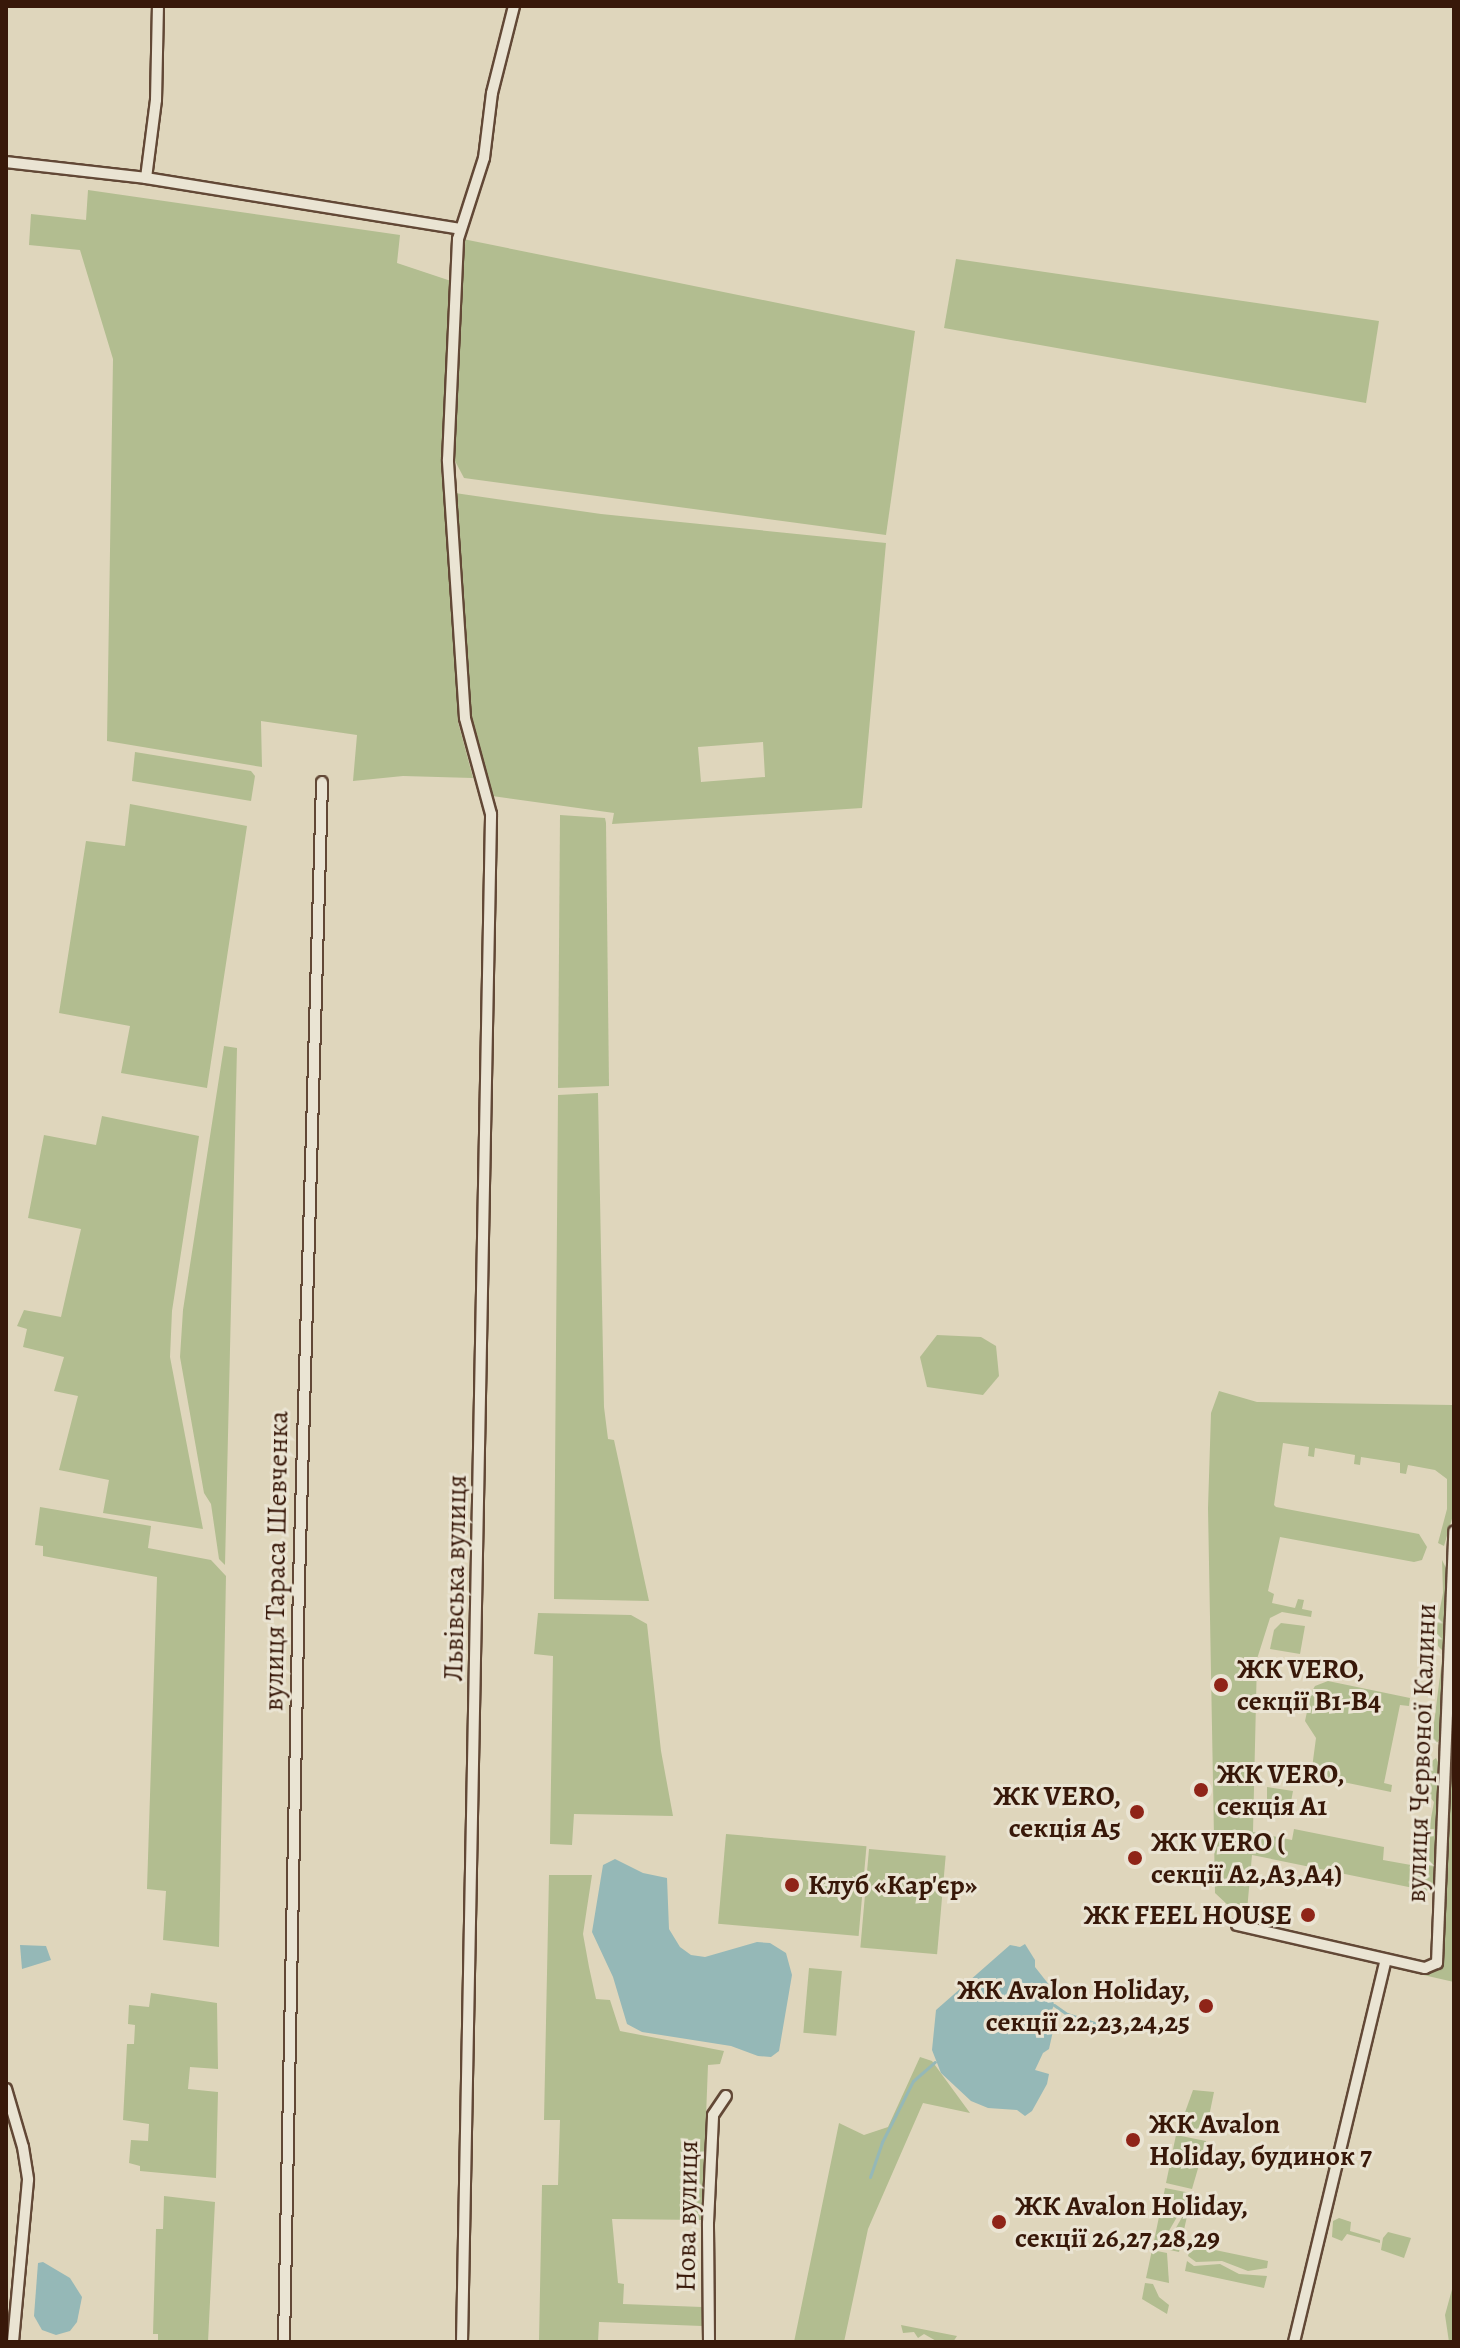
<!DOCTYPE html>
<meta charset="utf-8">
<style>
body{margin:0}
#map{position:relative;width:1460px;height:2348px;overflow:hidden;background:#dfd6bc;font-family:Alegreya,serif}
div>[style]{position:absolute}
.green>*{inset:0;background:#b2bd90;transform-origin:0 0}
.water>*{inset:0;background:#95b8b7}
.stream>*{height:3px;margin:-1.5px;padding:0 1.5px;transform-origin:1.5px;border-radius:1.5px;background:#95b8b7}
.roads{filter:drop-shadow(2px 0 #624836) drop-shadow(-2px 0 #624836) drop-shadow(0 2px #624836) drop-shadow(0 -2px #624836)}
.minor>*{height:10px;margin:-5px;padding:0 5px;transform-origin:5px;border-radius:5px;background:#eae4d3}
.dots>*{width:22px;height:22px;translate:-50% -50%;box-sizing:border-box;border:4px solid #eae4d3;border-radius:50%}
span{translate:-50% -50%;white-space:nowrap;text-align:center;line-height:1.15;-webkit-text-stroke:6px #eae4d3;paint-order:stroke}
.street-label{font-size:28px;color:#381809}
.poi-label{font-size:28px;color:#381809;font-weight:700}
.left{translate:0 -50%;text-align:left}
.right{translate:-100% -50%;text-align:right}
.frame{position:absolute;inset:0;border:8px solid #381809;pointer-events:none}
</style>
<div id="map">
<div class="green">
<div style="clip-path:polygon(evenodd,88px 190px,400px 235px,397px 263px,451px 281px,441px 474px,448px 492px,601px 514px,886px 543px,862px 808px,612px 824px,614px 813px,492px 796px,471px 722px,458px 722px,473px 778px,403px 776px,353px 781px,357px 735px,261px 721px,262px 767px,107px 741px,113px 359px,80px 250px,29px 245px,31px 214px,86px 220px,88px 190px,763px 742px,765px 777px,701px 782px,698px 747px,763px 742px)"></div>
<div style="clip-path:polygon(463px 239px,915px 331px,886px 535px,464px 478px,454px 459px)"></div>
<div style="clip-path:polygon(956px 259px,1379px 321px,1366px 403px,944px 328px)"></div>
<div style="clip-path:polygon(135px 752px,251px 771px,255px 776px,251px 801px,132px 781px)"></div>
<div style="clip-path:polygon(130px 804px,247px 826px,207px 1088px,121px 1073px,130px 1026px,59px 1013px,86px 841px,125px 846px)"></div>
<div style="clip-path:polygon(560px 815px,605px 818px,606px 823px,609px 1086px,558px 1088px)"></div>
<div style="clip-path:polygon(224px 1046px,237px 1048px,225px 1565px,219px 1559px,211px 1504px,204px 1493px,180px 1357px,183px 1310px)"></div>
<div style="clip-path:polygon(598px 1093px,604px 1407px,608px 1439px,614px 1440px,649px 1601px,554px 1599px,558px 1095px)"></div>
<div style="clip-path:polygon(102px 1116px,199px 1136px,172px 1311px,170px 1357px,203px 1529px,103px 1513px,109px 1480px,59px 1470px,78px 1396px,54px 1391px,64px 1357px,23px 1347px,27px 1329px,17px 1326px,24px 1310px,61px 1317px,81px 1229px,28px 1218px,44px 1135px,96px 1145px)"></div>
<div style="clip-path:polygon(937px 1335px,981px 1337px,996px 1346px,999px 1376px,983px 1395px,927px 1387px,920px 1357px)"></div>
<div style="clip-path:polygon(1219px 1391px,1257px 1402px,1452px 1405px,1454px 1512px,1444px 1546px,1438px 1543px,1447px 1509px,1447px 1479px,1435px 1470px,1408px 1465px,1406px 1474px,1400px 1473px,1400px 1463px,1361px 1457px,1360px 1465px,1354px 1464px,1355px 1455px,1315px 1448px,1314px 1457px,1308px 1456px,1309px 1447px,1283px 1443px,1274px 1505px,1276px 1507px,1419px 1534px,1427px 1547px,1422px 1560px,1414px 1562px,1280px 1537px,1268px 1591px,1274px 1594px,1272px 1603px,1295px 1608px,1298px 1599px,1304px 1600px,1302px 1609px,1312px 1611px,1311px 1617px,1282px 1612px,1270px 1618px,1257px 1659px,1253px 1832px,1292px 1840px,1294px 1829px,1384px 1847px,1383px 1860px,1422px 1867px,1434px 1802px,1423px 1789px,1428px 1764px,1436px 1758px,1439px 1764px,1433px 1892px,1252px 1855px,1246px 1922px,1215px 1893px,1208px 1508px,1211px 1413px)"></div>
<div style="clip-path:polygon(40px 1507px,151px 1526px,148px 1548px,211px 1560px,226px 1576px,219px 1947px,163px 1940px,166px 1891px,147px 1889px,157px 1577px,43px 1556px,43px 1546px,35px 1545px)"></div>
<div style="clip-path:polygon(1442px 1560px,1446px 1568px,1443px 1651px,1438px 1646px,1438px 1635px,1435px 1634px,1443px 1593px)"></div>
<div style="clip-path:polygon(538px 1613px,631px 1615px,647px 1624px,661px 1751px,673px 1816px,574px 1814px,572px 1845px,550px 1844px,553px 1656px,534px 1654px)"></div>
<div style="clip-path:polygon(1281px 1623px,1305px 1626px,1300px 1654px,1270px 1649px,1274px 1630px)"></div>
<div style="clip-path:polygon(1442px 1660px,1440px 1740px,1435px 1744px,1432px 1739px)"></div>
<div style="clip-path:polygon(1454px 1667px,1454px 1982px,1388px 1967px,1389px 1963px,1430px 1972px,1442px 1967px,1444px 1962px)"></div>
<div style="clip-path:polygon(1328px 1681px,1410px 1698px,1409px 1706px,1400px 1705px,1384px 1783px,1392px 1785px,1391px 1792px,1319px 1777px,1312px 1768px,1316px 1738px,1305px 1721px,1311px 1693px,1315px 1686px)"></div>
<div style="clip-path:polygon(1267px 1787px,1293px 1791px,1289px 1812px,1267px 1804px)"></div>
<div style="left:726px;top:1834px;width:141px;height:90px;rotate:5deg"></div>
<div style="left:869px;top:1849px;width:77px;height:99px;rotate:5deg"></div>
<div style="clip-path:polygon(549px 1875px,592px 1875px,583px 1934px,589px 1967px,596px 1999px,610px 2000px,620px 2031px,724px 2051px,720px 2064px,708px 2065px,702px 2220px,612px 2219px,618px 2283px,624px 2284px,623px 2304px,702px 2307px,702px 2326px,599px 2322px,598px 2342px,539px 2342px,542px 2185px,558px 2185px,560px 2120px,544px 2120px)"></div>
<div style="left:809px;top:1968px;width:33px;height:65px;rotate:5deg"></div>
<div style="clip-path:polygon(151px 1993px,217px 2003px,218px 2069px,190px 2067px,188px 2089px,218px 2092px,216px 2178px,140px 2171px,140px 2166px,129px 2163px,131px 2140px,148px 2141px,149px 2124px,123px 2120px,127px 2044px,134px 2044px,135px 2025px,128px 2024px,129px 2005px,149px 2007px)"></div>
<div style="clip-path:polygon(920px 2057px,932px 2061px,970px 2113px,923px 2103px,868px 2229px,844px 2342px,794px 2342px,839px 2123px,864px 2135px,888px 2127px)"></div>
<div style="clip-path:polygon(1193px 2090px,1214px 2092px,1205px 2136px,1178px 2132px)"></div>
<div style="clip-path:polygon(1176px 2135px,1206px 2141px,1192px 2189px,1166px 2183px)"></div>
<div style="left:1165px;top:2188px;width:26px;height:14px;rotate:11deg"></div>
<div style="clip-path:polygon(164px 2196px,215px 2202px,208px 2342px,158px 2342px,158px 2334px,153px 2334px,156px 2229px,163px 2229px)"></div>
<div style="clip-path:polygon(1161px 2207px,1181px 2210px,1166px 2236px,1167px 2250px,1153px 2246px)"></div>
<div style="clip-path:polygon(1185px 2212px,1188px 2212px,1179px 2252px,1170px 2250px,1169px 2240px)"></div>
<div style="clip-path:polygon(1339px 2218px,1351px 2222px,1350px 2231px,1380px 2240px,1380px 2243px,1347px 2234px,1342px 2241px,1332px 2237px,1333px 2221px)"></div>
<div style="clip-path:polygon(1388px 2232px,1411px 2238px,1404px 2258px,1381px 2250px,1383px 2238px)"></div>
<div style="clip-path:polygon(1191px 2245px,1268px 2261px,1267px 2268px,1248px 2271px,1222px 2261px,1196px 2262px,1188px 2256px)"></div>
<div style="clip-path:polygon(1152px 2250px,1167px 2253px,1169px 2283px,1146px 2278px)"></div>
<div style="clip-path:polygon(1187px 2261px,1194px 2266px,1220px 2264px,1239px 2274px,1267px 2276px,1264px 2288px,1185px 2271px)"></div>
<div style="clip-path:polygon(1454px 2282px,1454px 2342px,1449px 2342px,1445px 2315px)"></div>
<div style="clip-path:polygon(1145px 2283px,1153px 2284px,1159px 2297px,1169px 2305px,1167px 2314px,1142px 2299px)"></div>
<div style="clip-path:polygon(901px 2325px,957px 2336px,953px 2342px,938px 2342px,924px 2334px,918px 2338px,914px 2332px,903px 2333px)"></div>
</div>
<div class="water">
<div style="clip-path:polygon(615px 1859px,643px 1873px,667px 1878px,669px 1929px,680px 1947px,691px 1955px,705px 1957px,757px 1942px,770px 1943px,786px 1953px,792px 1975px,779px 2051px,771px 2057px,758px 2056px,731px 2046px,642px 2032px,627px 2024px,613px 1977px,592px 1932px,603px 1865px)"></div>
<div style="clip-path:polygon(1025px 1944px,1035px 1960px,1035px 1967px,1050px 1986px,1054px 2005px,1048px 2020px,1053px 2031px,1049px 2049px,1043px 2053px,1035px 2070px,1049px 2074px,1047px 2084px,1032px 2111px,1025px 2116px,1017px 2110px,988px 2108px,971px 2101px,941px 2073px,932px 2050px,936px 2010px,1010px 1945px,1020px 1947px)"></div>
<div style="clip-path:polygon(20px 1945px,46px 1946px,51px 1960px,22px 1969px)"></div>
<div style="clip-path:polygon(43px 2262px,70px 2278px,82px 2297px,77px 2322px,70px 2331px,56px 2335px,42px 2330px,34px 2316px,38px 2263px)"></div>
</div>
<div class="stream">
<div style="left:1054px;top:2005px;width:16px;rotate:35deg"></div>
<div style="left:1067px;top:2014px;width:45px;rotate:18deg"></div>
<div style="left:870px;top:2177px;width:37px;rotate:-71deg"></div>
<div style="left:882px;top:2142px;width:68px;rotate:-63.1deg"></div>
<div style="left:913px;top:2081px;width:29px;rotate:-41deg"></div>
</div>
<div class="roads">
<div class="minor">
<div style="left:6px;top:162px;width:141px;rotate:6.5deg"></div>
<div style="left:146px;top:178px;width:318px;rotate:9.2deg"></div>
<div style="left:146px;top:178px;width:79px;rotate:-82.7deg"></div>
<div style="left:156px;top:100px;width:94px;rotate:-88.8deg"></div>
<div style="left:1237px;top:1925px;width:193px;rotate:12.9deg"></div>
<div style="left:1425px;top:1968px;width:13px;rotate:-23deg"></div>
<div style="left:1437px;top:1963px;width:432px;rotate:-87.7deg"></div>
<div style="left:6px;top:2089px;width:60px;rotate:73.7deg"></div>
<div style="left:23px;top:2147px;width:33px;rotate:81deg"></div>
<div style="left:28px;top:2180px;width:163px;rotate:95.3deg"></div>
<div style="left:284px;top:2342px;width:760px;rotate:-88.87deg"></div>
<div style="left:299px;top:1582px;width:800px;rotate:-88.35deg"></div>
<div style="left:462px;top:2342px;width:1528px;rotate:-88.91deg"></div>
<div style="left:491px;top:814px;width:99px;rotate:-105.2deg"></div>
<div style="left:465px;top:718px;width:259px;rotate:-93.8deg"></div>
<div style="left:448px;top:460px;width:221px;rotate:-87.4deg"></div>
<div style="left:458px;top:239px;width:85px;rotate:-72.2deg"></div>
<div style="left:484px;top:158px;width:65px;rotate:-83deg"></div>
<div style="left:492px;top:93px;width:90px;rotate:-75.8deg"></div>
<div style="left:709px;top:2342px;width:119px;rotate:-90.5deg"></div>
<div style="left:708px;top:2223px;width:108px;rotate:-87.3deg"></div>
<div style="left:713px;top:2115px;width:23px;rotate:-56deg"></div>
<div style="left:1294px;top:2342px;width:393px;rotate:-76.5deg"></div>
</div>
</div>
<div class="dots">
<div style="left:1221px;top:1685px;background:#8f2418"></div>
<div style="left:1201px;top:1790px;background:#8f2418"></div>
<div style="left:1137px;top:1812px;background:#8f2418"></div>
<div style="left:1135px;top:1858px;background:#8f2418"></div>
<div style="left:792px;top:1885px;background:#8f2418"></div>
<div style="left:1308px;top:1915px;background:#8f2418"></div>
<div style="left:1206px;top:2006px;background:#8f2418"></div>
<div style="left:1133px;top:2140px;background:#8f2418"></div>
<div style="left:999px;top:2222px;background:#8f2418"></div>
</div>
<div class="street-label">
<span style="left:276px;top:1561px;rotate:-89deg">вулиця Тараса Шевченка</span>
<span style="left:455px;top:1578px;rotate:-89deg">Львівська вулиця</span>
<span style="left:1421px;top:1753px;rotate:-88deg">вулиця Червоної Калини</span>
<span style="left:687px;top:2216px;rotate:-89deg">Нова вулиця</span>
</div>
<div class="poi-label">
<span class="left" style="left:1237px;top:1685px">ЖК VERO,<br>секції В1-В4</span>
<span class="left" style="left:1217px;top:1790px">ЖК VERO,<br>секція А1</span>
<span class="right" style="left:1121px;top:1812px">ЖК VERO,<br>секція А5</span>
<span class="left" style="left:1151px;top:1858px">ЖК VERO (<br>секції А2,А3,А4)</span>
<span class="left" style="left:808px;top:1885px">Клуб «Кар'єр»</span>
<span class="right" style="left:1292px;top:1915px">ЖК FEEL HOUSE</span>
<span class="right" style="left:1190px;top:2006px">ЖК Avalon Holiday,<br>секції 22,23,24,25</span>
<span class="left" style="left:1149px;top:2140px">ЖК Avalon<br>Holiday, будинок 7</span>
<span class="left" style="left:1015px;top:2222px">ЖК Avalon Holiday,<br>секції 26,27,28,29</span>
</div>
<div class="frame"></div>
</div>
